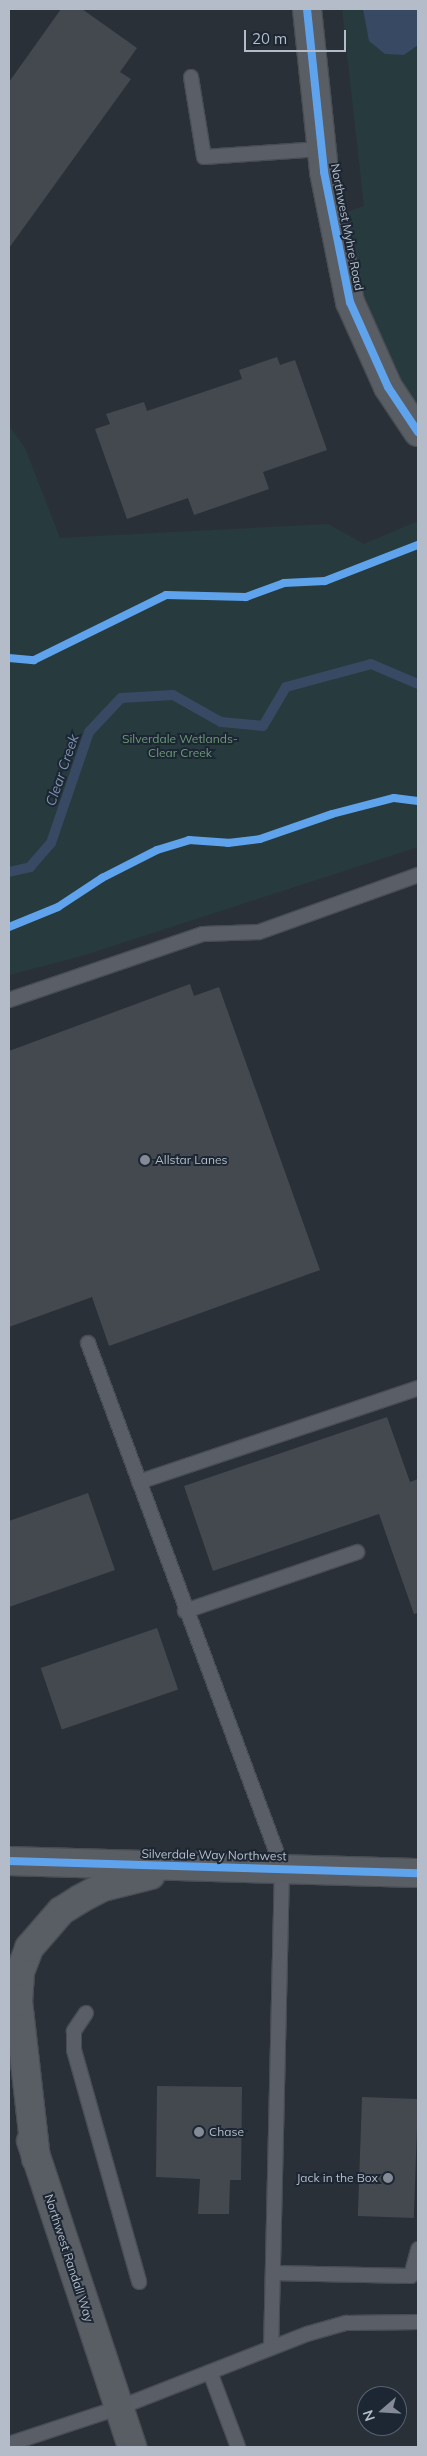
<!DOCTYPE html>
<style>
body{margin:0}
#map{position:relative;width:427px;height:2456px;overflow:hidden;background:#2a3038;font-family:Mulish,sans-serif}
div>[style]{position:absolute}
.green>*{inset:0;background:#273a3e}
.water>*{inset:0;background:#384963}
.stream>*{height:10px;margin:-5px;padding:0 5px;transform-origin:5px;border-radius:5px;background:#384963}
.building>*{inset:0;background:#444950;transform-origin:0 0}
.roads{filter:drop-shadow(1px 0 #484c53) drop-shadow(-1px 0 #484c53) drop-shadow(0 1px #484c53) drop-shadow(0 -1px #484c53)}
.lane>*{height:14px;margin:-7px;padding:0 7px;transform-origin:7px;border-radius:7px;background:#5a5e66}
.secondary>*{height:28px;margin:-14px;padding:0 14px;transform-origin:14px;border-radius:14px;background:#595d64}
.cycleway>*{height:8px;margin:-4px;padding:0 4px;transform-origin:4px;border-radius:4px;background:#60a3ed}
.dots>*{width:14px;height:14px;translate:-50% -50%;box-sizing:border-box;border:2px solid #1d2633;border-radius:50%}
span{translate:-50% -50%;white-space:nowrap;text-align:center;line-height:1.15;-webkit-text-stroke:4px #1d2633;paint-order:stroke}
.street-label{font-size:12px;color:#b4bcc9}
.park-label{font-size:12px;color:#6b9a76}
.poi-label{font-size:12px;color:#b4bcc9}
.left{translate:0 -50%;text-align:left}
.right{translate:-100% -50%;text-align:right}
.water-label{font-size:14px;color:#7c92b1;font-style:italic}
.frame{position:absolute;inset:0;border:10px solid #b4bcc9;pointer-events:none}
.north{position:absolute;left:357px;top:2386px;width:50px;height:50px;box-sizing:border-box;background:#1d2633;border:1px solid #59626f;border-radius:50%;rotate:251deg;font-size:14px;font-weight:700;line-height:20px;text-align:center;color:#b4bcc9}
.north::after{content:'';display:block;margin:auto;width:18px;height:22px;background:#848b96;clip-path:polygon(50% 0,100% 100%,50% 72%,0 100%)}
.scale{position:absolute;left:244px;top:30px;width:102px;height:22px;box-sizing:border-box;border:2px solid #b4bcc9;border-top:0;padding-left:6px;font-size:15px;line-height:18px;white-space:nowrap;color:#b4bcc9;-webkit-text-stroke:4px #1d2633;paint-order:stroke}
</style>
<div id="map">
<div class="green">
<div style="clip-path:polygon(342px 9px,418px 9px,418px 432px,403px 410px,332px 217px,364px 206px)"></div>
<div style="clip-path:polygon(9px 426px,25px 448px,60px 538px,328px 524px,364px 544px,418px 521px,418px 847px,82px 956px,9px 975px)"></div>
</div>
<div class="water">
<div style="clip-path:polygon(363px 9px,418px 9px,418px 45px,404px 55px,385px 54px,369px 41px)"></div>
</div>
<div class="stream">
<div style="left:9px;top:872px;width:22px;rotate:-13deg"></div>
<div style="left:30px;top:867px;width:32px;rotate:-49deg"></div>
<div style="left:51px;top:843px;width:117px;rotate:-71.1deg"></div>
<div style="left:89px;top:732px;width:47px;rotate:-46.7deg"></div>
<div style="left:121px;top:698px;width:52px;rotate:-3.3deg"></div>
<div style="left:173px;top:695px;width:55px;rotate:29.4deg"></div>
<div style="left:221px;top:722px;width:42px;rotate:5.4deg"></div>
<div style="left:263px;top:726px;width:45px;rotate:-59.5deg"></div>
<div style="left:286px;top:687px;width:88px;rotate:-15.1deg"></div>
<div style="left:371px;top:664px;width:51px;rotate:23.1deg"></div>
</div>
<div class="building">
<div style="clip-path:polygon(61px 9px,82px 9px,137px 48px,120px 72px,131px 79px,9px 248px,9px 82px)"></div>
<div style="clip-path:polygon(277px 357px,280px 365px,295px 360px,327px 450px,263px 472px,269px 489px,194px 515px,188px 498px,127px 519px,95px 429px,110px 424px,106px 414px,144px 402px,147px 411px,242px 379px,239px 370px)"></div>
<div style="clip-path:polygon(190px 984px,194px 996px,219px 987px,320px 1270px,109px 1346px,92px 1297px,9px 1327px,9px 1051px)"></div>
<div style="clip-path:polygon(387px 1417px,410px 1482px,418px 1479px,418px 1613px,414px 1614px,379px 1514px,213px 1571px,184px 1486px)"></div>
<div style="clip-path:polygon(88px 1493px,115px 1570px,9px 1607px,9px 1521px)"></div>
<div style="left:157px;top:1628px;width:65px;height:123px;rotate:71deg"></div>
<div style="clip-path:polygon(157px 2086px,242px 2087px,241px 2180px,230px 2180px,229px 2214px,198px 2214px,200px 2179px,156px 2177px)"></div>
<div style="left:362px;top:2097px;width:56px;height:119px;rotate:2deg"></div>
</div>
<div class="roads">
<div class="lane">
<div style="left:191px;top:77px;width:81px;rotate:80.8deg"></div>
<div style="left:204px;top:157px;width:117px;rotate:-3.9deg"></div>
<div style="left:9px;top:1000px;width:205px;rotate:-18.8deg"></div>
<div style="left:203px;top:934px;width:56px;rotate:-2deg"></div>
<div style="left:259px;top:932px;width:169px;rotate:-19.7deg"></div>
<div style="left:88px;top:1343px;width:559px;rotate:69.68deg"></div>
<div style="left:282px;top:1867px;width:481px;rotate:91.3deg"></div>
<div style="left:139px;top:1482px;width:294px;rotate:-18.6deg"></div>
<div style="left:185px;top:1611px;width:182px;rotate:-18.9deg"></div>
<div style="left:86px;top:2013px;width:22px;rotate:124deg"></div>
<div style="left:74px;top:2031px;width:19px;rotate:90deg"></div>
<div style="left:74px;top:2050px;width:241px;rotate:74.3deg"></div>
<div style="left:273px;top:2273px;width:138px;rotate:1.2deg"></div>
<div style="left:411px;top:2276px;width:28px;rotate:-75deg"></div>
<div style="left:210px;top:2372px;width:80px;rotate:69.5deg"></div>
<div style="left:9px;top:2444px;width:115px;rotate:-18.3deg"></div>
<div style="left:118px;top:2408px;width:203px;rotate:-21.4deg"></div>
<div style="left:307px;top:2334px;width:41px;rotate:-15.8deg"></div>
<div style="left:346px;top:2323px;width:72px;rotate:-0.8deg"></div>
</div>
<div class="secondary">
<div style="left:307px;top:9px;width:164px;rotate:84deg"></div>
<div style="left:324px;top:172px;width:133px;rotate:78.7deg"></div>
<div style="left:350px;top:302px;width:93px;rotate:65.9deg"></div>
<div style="left:388px;top:387px;width:54px;rotate:56.3deg"></div>
<div style="left:9px;top:1861px;width:409px;rotate:1.7deg"></div>
<div style="left:31px;top:2141px;width:322px;rotate:71.7deg"></div>
<div style="left:36px;top:2159px;width:158px;rotate:-96.5deg"></div>
<div style="left:18px;top:2002px;width:30px;rotate:-86deg"></div>
<div style="left:20px;top:1972px;width:26px;rotate:-69deg"></div>
<div style="left:29px;top:1948px;width:49px;rotate:-49.1deg"></div>
<div style="left:61px;top:1911px;width:22px;rotate:-32deg"></div>
<div style="left:80px;top:1899px;width:26px;rotate:-28deg"></div>
<div style="left:103px;top:1887px;width:49px;rotate:-14deg"></div>
</div>
</div>
<div class="cycleway">
<div style="left:307px;top:9px;width:164px;rotate:84deg"></div>
<div style="left:324px;top:172px;width:133px;rotate:78.7deg"></div>
<div style="left:350px;top:302px;width:93px;rotate:65.9deg"></div>
<div style="left:388px;top:387px;width:54px;rotate:56.3deg"></div>
<div style="left:9px;top:658px;width:25px;rotate:5deg"></div>
<div style="left:34px;top:660px;width:147px;rotate:-26.2deg"></div>
<div style="left:166px;top:595px;width:80px;rotate:1.4deg"></div>
<div style="left:246px;top:597px;width:40px;rotate:-20.2deg"></div>
<div style="left:284px;top:583px;width:41px;rotate:-2.8deg"></div>
<div style="left:325px;top:581px;width:100px;rotate:-21.2deg"></div>
<div style="left:9px;top:927px;width:53px;rotate:-22.2deg"></div>
<div style="left:58px;top:907px;width:53px;rotate:-33.4deg"></div>
<div style="left:102px;top:878px;width:62px;rotate:-27deg"></div>
<div style="left:157px;top:850px;width:34px;rotate:-17deg"></div>
<div style="left:189px;top:840px;width:39px;rotate:4deg"></div>
<div style="left:228px;top:843px;width:32px;rotate:-7deg"></div>
<div style="left:260px;top:839px;width:76px;rotate:-19.1deg"></div>
<div style="left:332px;top:814px;width:64px;rotate:-14.5deg"></div>
<div style="left:394px;top:798px;width:24px;rotate:7deg"></div>
<div style="left:9px;top:1861px;width:409px;rotate:1.7deg"></div>
</div>
<div class="dots">
<div style="left:145px;top:1160px;background:#848b96"></div>
<div style="left:199px;top:2132px;background:#848b96"></div>
<div style="left:388px;top:2178px;background:#848b96"></div>
</div>
<div class="street-label">
<span style="left:347px;top:227px;rotate:79deg">Northwest Myhre Road</span>
<span style="left:214px;top:1855px;rotate:1deg">Silverdale Way Northwest</span>
<span style="left:69px;top:2258px;rotate:72deg">Northwest Randall Way</span>
</div>
<div class="park-label">
<span style="left:180px;top:746px">Silverdale Wetlands-<br>Clear Creek</span>
</div>
<div class="poi-label">
<span class="left" style="left:155px;top:1160px">Allstar Lanes</span>
<span class="left" style="left:209px;top:2132px">Chase</span>
<span class="right" style="left:378px;top:2178px">Jack in the Box</span>
</div>
<div class="water-label">
<span style="left:62px;top:770px;rotate:-71deg">Clear Creek</span>
</div>
<div class="frame"></div>
<div class="north">N</div>
<div class="scale">20 m</div>
</div>
